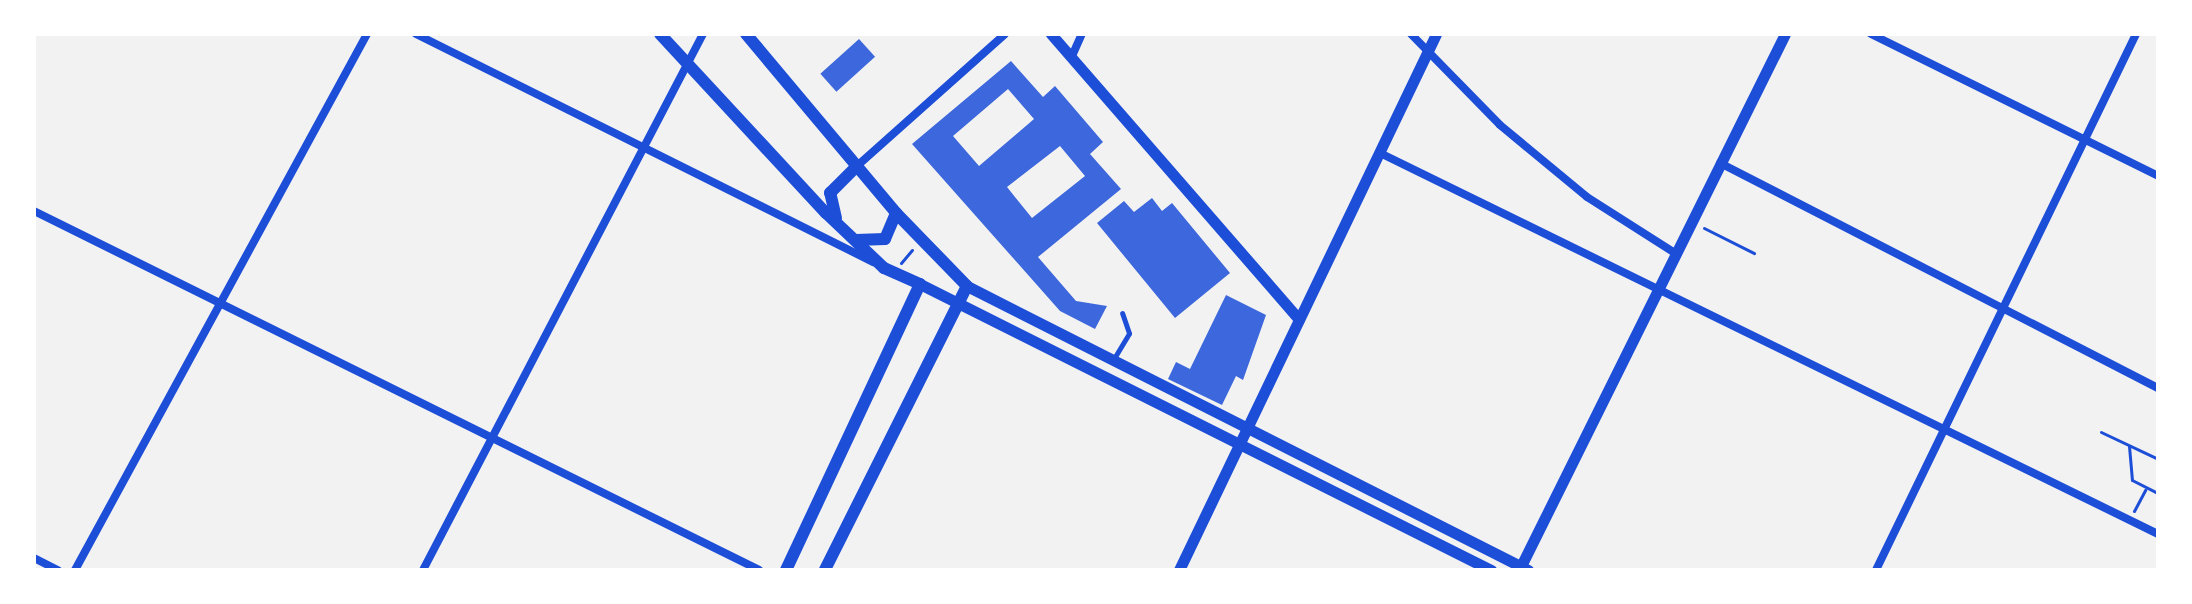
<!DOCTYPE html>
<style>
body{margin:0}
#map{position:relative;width:2192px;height:604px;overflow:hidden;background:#f2f2f2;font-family:"Source Sans 3",sans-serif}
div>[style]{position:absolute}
.building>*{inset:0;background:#3d67dc;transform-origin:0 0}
.path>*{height:3px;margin:-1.5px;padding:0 1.5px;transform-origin:1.5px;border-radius:1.5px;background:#1d4ed8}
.service>*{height:5px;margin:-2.5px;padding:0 2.5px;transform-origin:2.5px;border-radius:2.5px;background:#1d4ed8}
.minor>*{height:8px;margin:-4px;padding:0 4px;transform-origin:4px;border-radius:4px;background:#1d4ed8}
.tertiary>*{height:11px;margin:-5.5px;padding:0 5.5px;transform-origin:5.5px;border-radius:5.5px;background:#1d4ed8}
.secondary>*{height:12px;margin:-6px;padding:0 6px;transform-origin:6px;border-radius:6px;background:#1d4ed8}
span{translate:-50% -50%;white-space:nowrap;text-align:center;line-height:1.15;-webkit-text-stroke:8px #fff;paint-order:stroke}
.frame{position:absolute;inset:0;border:36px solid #fff;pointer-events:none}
</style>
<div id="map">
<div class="building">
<div style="left:859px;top:39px;width:24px;height:52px;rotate:48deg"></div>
<div style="clip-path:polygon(evenodd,1011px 61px,1043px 97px,1055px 86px,1103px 142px,1090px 154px,1121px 189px,1038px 257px,1076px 301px,1107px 306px,1095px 329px,1060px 311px,912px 144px,1011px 61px,1008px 89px,1034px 119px,979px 166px,953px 136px,1008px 89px,1011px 61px,1060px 146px,1085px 176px,1032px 218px,1007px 187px,1060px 146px)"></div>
<div style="clip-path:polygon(1152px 198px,1162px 211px,1172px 203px,1230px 273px,1175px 318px,1097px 223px,1124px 201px,1134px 212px)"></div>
<div style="clip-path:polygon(1226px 295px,1266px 315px,1243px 380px,1236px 376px,1222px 405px,1168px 379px,1176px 362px,1190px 369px)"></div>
</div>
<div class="path">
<div style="left:1704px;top:228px;width:56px;rotate:26.6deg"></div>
<div style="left:901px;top:263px;width:17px;rotate:-50deg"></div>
<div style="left:2101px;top:432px;width:63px;rotate:25.3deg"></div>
<div style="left:2129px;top:446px;width:34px;rotate:85deg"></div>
<div style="left:2132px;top:480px;width:29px;rotate:27deg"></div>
<div style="left:2134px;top:511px;width:24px;rotate:-62deg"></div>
</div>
<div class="service">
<div style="left:1113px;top:360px;width:31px;rotate:-59deg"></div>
<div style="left:1129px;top:333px;width:21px;rotate:-109deg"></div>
</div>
<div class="minor">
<div style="left:416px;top:34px;width:511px;rotate:26.51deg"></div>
<div style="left:1411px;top:34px;width:127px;rotate:45.6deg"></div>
<div style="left:1500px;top:125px;width:113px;rotate:39.6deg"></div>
<div style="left:1587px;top:197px;width:104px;rotate:32.5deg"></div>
<div style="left:1871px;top:34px;width:320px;rotate:26.3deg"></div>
<div style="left:1072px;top:56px;width:24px;rotate:-66deg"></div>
<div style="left:1380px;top:153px;width:866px;rotate:26.09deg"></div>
<div style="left:1720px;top:163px;width:492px;rotate:27.2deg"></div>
<div style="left:857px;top:166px;width:198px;rotate:-41.7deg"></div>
<div style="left:34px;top:211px;width:809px;rotate:26.34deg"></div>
<div style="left:34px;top:558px;width:27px;rotate:27deg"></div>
<div style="left:75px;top:570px;width:610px;rotate:-61.42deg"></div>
<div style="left:423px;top:570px;width:605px;rotate:-62.42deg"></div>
<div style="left:1876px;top:570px;width:596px;rotate:-64.12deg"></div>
</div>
<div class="tertiary">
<div style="left:1051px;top:34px;width:378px;rotate:49deg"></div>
<div style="left:920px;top:284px;width:639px;rotate:26.61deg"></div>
<div style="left:967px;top:286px;width:629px;rotate:26.85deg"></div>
<div style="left:1179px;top:570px;width:594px;rotate:-64.38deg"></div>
<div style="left:1519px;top:570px;width:598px;rotate:-63.61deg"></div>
</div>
<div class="secondary">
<div style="left:660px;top:34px;width:244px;rotate:47.2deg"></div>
<div style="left:826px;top:213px;width:80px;rotate:43.5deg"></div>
<div style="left:884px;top:268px;width:39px;rotate:24deg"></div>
<div style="left:920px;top:284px;width:316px;rotate:115.1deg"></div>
<div style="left:746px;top:34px;width:234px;rotate:50deg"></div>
<div style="left:896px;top:213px;width:102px;rotate:45.8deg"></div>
<div style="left:967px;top:286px;width:318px;rotate:116.6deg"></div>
<div style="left:836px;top:218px;width:26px;rotate:-103deg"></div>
<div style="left:830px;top:193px;width:38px;rotate:-45deg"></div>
<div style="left:856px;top:240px;width:29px;rotate:-2deg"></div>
<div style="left:885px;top:239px;width:28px;rotate:-67deg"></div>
</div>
<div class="frame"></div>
</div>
